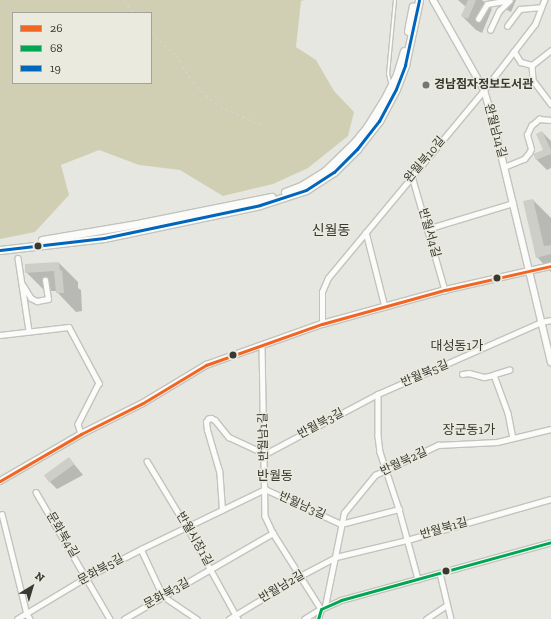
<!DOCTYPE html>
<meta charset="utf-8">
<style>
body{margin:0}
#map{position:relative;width:551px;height:619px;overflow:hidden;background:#e7e7e1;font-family:"Zilla Slab","Noto Sans KR",serif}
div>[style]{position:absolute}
.forest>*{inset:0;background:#d1cfb3}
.shadow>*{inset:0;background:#0003}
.building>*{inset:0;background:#cecec9;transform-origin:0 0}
.path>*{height:1px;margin-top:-0.5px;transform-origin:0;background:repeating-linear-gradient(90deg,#d4d4d3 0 3px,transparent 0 6px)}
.roads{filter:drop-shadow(1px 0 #c3c3be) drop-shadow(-1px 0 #c3c3be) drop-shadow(0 1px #c3c3be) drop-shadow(0 -1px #c3c3be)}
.lane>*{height:2px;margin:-1px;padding:0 1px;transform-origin:1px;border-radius:1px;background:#fbfbfa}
.street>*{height:4.5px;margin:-2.25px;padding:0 2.25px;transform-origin:2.25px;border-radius:2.25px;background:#fbfbfa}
.secondary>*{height:6px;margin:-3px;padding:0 3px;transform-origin:3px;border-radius:3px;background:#fbfbfa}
.primary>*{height:7px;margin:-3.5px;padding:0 3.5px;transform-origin:3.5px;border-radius:3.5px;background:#fbfbfa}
.bus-1>*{height:3px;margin:-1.5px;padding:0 1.5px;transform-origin:1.5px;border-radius:1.5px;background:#f26522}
.bus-2>*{height:3px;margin:-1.5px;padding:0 1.5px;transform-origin:1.5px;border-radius:1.5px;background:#00a651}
.bus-3>*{height:3px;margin:-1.5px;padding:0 1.5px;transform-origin:1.5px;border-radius:1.5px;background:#0065bd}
.dots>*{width:11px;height:11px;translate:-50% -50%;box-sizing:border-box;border:2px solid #eaeade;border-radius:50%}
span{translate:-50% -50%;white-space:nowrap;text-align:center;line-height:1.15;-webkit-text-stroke:3px #eaeade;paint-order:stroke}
.poi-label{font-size:12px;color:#393934;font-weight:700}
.left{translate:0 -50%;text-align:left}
.street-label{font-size:12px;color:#393934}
.neighbourhood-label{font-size:13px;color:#393934}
.quarter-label{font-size:14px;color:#393934}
.legend{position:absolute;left:12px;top:12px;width:140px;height:72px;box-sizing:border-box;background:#eaeade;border:1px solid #a3a39a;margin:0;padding:5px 7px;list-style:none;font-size:12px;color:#393934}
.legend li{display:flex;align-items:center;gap:8px;height:20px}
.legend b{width:20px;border:1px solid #a3a39a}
.north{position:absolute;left:12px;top:567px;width:40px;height:40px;-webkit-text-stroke:3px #eaeade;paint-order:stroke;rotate:38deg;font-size:11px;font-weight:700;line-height:16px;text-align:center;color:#393934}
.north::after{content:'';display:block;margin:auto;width:14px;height:18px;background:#393934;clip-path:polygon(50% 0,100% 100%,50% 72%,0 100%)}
</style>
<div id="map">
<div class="forest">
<div style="clip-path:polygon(evenodd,0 0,304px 0,301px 1px,296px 47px,316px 60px,334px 91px,354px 112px,348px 136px,308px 168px,273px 184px,223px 196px,180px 170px,139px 165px,99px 150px,61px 165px,69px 195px,35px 232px,0 239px,0 0,13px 13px,151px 13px,151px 83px,13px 83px,13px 13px)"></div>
</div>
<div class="shadow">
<div style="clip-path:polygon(458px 0,482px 0,492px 9px,482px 33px,476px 30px,462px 16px,466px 7px)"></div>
<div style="clip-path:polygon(495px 0,516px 0,511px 12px,503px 8px)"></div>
<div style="clip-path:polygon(542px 132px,551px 141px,551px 168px,547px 170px,537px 160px,535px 155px,544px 150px)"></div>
<div style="clip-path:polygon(533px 200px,551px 218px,551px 272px,537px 257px)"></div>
<div style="clip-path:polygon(59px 263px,78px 282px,78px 288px,81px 290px,82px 311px,76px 312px,56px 291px,45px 291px,26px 272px)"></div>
<div style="clip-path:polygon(69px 458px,83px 475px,57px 489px,47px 479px)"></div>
</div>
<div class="building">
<div style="clip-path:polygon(468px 0,476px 0,468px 19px,461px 16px)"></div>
<div style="clip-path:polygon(542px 131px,551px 150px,551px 154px,536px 160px,533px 154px,543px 150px,536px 134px)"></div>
<div style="clip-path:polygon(533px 199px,544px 246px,551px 245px,551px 254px,536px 258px,523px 201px)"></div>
<div style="clip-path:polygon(59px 262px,60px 271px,62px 270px,64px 293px,56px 293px,54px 271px,25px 273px,25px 264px)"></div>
<div style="left:69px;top:457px;width:9px;height:31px;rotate:54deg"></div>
</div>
<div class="path">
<div style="left:124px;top:0;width:16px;rotate:52deg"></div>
<div style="left:151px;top:32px;width:34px;rotate:43deg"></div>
<div style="left:176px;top:55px;width:32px;rotate:58deg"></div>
<div style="left:193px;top:82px;width:24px;rotate:45deg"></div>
<div style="left:210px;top:99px;width:12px;rotate:35deg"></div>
<div style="left:220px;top:106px;width:47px;rotate:24.9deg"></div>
</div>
<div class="roads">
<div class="lane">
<div style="left:390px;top:82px;width:8px;rotate:-104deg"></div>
<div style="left:388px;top:74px;width:74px;rotate:-84.6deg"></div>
</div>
<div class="street">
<div style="left:478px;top:19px;width:17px;rotate:-59deg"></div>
<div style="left:487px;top:4px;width:23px;rotate:-10deg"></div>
<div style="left:507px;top:26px;width:21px;rotate:-53deg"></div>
<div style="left:520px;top:9px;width:21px;rotate:-5deg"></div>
<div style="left:490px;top:30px;width:21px;rotate:-65deg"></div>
<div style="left:499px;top:11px;width:14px;rotate:-45deg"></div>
<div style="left:514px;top:51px;width:13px;rotate:58deg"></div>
<div style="left:521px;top:62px;width:11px;rotate:15deg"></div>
<div style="left:532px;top:65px;width:24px;rotate:-38deg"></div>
<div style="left:532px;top:65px;width:15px;rotate:86deg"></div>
<div style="left:533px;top:80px;width:30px;rotate:53deg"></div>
<div style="left:504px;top:167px;width:22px;rotate:-22deg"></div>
<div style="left:524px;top:159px;width:8px;rotate:-50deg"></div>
<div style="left:529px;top:153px;width:4px;rotate:-63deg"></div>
<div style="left:531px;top:149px;width:15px;rotate:-106deg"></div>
<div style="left:527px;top:135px;width:10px;rotate:-66deg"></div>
<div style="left:531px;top:126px;width:11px;rotate:-41deg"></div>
<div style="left:539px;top:119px;width:12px;rotate:5deg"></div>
<div style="left:412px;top:176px;width:119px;rotate:73.9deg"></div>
<div style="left:427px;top:229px;width:90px;rotate:-16.8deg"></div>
<div style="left:366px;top:232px;width:77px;rotate:75.8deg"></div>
<div style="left:18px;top:258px;width:74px;rotate:81.4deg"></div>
<div style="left:23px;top:285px;width:15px;rotate:58deg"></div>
<div style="left:31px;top:298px;width:7px;rotate:27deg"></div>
<div style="left:37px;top:301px;width:5px;rotate:-11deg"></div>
<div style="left:42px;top:300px;width:6px;rotate:-9deg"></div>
<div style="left:48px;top:299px;width:19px;rotate:-99deg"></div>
<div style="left:322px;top:324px;width:32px;rotate:-90deg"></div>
<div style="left:322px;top:292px;width:15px;rotate:-67deg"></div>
<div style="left:328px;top:278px;width:244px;rotate:-50.3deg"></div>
<div style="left:484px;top:90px;width:83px;rotate:-52.3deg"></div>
<div style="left:535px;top:24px;width:26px;rotate:-69deg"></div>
<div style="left:0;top:335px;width:69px;rotate:-6.6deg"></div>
<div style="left:69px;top:327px;width:64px;rotate:61.8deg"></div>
<div style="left:99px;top:383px;width:46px;rotate:117.1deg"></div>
<div style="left:78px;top:424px;width:10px;rotate:73deg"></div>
<div style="left:262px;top:345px;width:171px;rotate:89deg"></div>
<div style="left:265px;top:516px;width:19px;rotate:65deg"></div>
<div style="left:273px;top:533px;width:90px;rotate:57.7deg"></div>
<div style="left:321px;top:609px;width:19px;rotate:148deg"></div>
<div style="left:510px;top:370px;width:17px;rotate:163deg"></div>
<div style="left:494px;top:375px;width:40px;rotate:69.8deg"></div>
<div style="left:508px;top:413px;width:25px;rotate:79deg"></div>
<div style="left:462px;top:374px;width:7px;rotate:-8deg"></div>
<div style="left:469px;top:373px;width:16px;rotate:15deg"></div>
<div style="left:484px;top:377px;width:10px;rotate:-11deg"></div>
<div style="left:378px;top:394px;width:42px;rotate:90deg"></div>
<div style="left:378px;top:436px;width:16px;rotate:83deg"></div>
<div style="left:380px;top:452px;width:60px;rotate:71.6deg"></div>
<div style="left:399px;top:509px;width:73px;rotate:74.8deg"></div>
<div style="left:147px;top:461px;width:77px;rotate:58.8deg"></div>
<div style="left:187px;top:527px;width:105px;rotate:61deg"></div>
<div style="left:36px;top:492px;width:147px;rotate:59.8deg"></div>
<div style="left:222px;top:510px;width:39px;rotate:-94deg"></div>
<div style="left:219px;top:471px;width:43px;rotate:-106.3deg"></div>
<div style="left:207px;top:430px;width:8px;rotate:-97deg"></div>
<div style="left:206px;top:422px;width:4px;rotate:-56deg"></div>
<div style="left:208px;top:419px;width:3px;rotate:-18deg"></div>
<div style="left:211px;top:418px;width:4px;rotate:27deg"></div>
<div style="left:215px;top:420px;width:22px;rotate:51deg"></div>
<div style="left:229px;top:437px;width:40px;rotate:25deg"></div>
<div style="left:265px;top:454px;width:128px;rotate:-28deg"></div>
<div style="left:378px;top:394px;width:178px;rotate:-23.8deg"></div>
<div style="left:541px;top:322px;width:10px;rotate:-11deg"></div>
<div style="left:2px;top:514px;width:103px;rotate:76deg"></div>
<div style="left:27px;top:614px;width:6px;rotate:59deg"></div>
<div style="left:141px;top:549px;width:52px;rotate:64.9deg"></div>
<div style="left:163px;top:596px;width:41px;rotate:34.1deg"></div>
<div style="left:440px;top:573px;width:47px;rotate:76.6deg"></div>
<div style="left:325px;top:606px;width:95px;rotate:-78.5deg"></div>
<div style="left:344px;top:513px;width:49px;rotate:-50.8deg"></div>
<div style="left:375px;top:475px;width:70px;rotate:-25.5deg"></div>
<div style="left:438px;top:445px;width:59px;rotate:-2.9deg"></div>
<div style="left:497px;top:442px;width:56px;rotate:-13.5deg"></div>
<div style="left:17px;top:619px;width:82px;rotate:-31deg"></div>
<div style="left:87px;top:577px;width:61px;rotate:-27.4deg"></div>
<div style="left:141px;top:549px;width:138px;rotate:-25.8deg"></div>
<div style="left:265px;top:489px;width:84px;rotate:24.7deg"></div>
<div style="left:341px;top:524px;width:60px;rotate:-14.5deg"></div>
<div style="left:124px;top:619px;width:172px;rotate:-30deg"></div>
<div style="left:229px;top:619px;width:83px;rotate:-31.2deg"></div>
<div style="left:300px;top:576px;width:41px;rotate:-27.8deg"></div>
<div style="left:336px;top:557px;width:73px;rotate:-13.5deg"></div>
<div style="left:407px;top:540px;width:150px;rotate:-15.9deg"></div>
<div style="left:318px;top:619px;width:10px;rotate:-73deg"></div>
<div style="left:321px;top:609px;width:22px;rotate:-24deg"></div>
<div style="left:341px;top:600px;width:218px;rotate:-15.4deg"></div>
<div style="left:426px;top:619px;width:25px;rotate:-34deg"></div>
</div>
<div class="secondary">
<div style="left:433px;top:0;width:103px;rotate:60.5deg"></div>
<div style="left:484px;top:90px;width:36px;rotate:74deg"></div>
<div style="left:494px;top:125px;width:244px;rotate:76.5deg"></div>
<div style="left:0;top:481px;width:94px;rotate:-30.1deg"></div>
<div style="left:81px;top:434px;width:69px;rotate:-26.6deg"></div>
<div style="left:143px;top:403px;width:74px;rotate:-31.1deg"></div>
<div style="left:206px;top:365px;width:123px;rotate:-19.5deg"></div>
<div style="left:322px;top:324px;width:128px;rotate:-15.5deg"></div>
<div style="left:445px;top:290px;width:109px;rotate:-12.8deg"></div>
</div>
<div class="primary">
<div style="left:408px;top:31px;width:25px;rotate:-79deg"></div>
<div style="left:285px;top:192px;width:17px;rotate:-21deg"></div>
<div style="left:301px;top:186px;width:28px;rotate:-32deg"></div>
<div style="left:325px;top:171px;width:42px;rotate:-44deg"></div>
<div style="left:355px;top:142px;width:19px;rotate:-51deg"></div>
<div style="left:367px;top:127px;width:32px;rotate:-58deg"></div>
<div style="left:384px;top:100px;width:29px;rotate:-63deg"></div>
<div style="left:397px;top:74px;width:24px;rotate:-73deg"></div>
<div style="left:42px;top:240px;width:101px;rotate:-9.6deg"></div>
<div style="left:142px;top:223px;width:132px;rotate:-11.4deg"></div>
<div style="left:0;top:250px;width:105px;rotate:-6.6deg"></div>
<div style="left:104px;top:238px;width:159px;rotate:-11.9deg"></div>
<div style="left:260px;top:205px;width:48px;rotate:-18.1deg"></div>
<div style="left:306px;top:190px;width:33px;rotate:-33deg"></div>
<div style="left:334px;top:172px;width:33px;rotate:-45deg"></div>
<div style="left:357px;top:149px;width:36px;rotate:-52deg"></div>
<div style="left:379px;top:121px;width:36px;rotate:-62deg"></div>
<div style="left:396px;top:89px;width:26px;rotate:-69deg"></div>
<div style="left:405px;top:65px;width:66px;rotate:-77.8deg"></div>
</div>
</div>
<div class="bus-1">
<div style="left:0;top:481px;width:94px;rotate:-30.1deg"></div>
<div style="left:81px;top:434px;width:69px;rotate:-26.6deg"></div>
<div style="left:143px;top:403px;width:74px;rotate:-31.1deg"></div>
<div style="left:206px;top:365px;width:123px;rotate:-19.5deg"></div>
<div style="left:322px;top:324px;width:128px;rotate:-15.5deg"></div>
<div style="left:445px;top:290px;width:109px;rotate:-12.8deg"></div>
</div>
<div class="bus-2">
<div style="left:318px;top:619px;width:10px;rotate:-73deg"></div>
<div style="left:321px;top:609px;width:22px;rotate:-24deg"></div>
<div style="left:341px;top:600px;width:218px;rotate:-15.4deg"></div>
</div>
<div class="bus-3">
<div style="left:0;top:250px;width:105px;rotate:-6.6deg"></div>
<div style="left:104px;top:238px;width:159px;rotate:-11.9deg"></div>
<div style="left:260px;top:205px;width:48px;rotate:-18.1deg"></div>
<div style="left:306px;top:190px;width:33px;rotate:-33deg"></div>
<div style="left:334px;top:172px;width:33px;rotate:-45deg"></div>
<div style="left:357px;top:149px;width:36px;rotate:-52deg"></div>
<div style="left:379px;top:121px;width:36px;rotate:-62deg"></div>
<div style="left:396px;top:89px;width:26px;rotate:-69deg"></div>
<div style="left:405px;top:65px;width:66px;rotate:-77.8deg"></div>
</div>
<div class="dots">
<div style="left:426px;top:85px;background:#767671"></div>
<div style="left:38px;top:246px;background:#393934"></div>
<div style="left:497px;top:278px;background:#393934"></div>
<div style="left:233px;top:355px;background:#393934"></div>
<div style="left:446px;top:571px;background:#393934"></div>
</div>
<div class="poi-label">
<span class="left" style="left:434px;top:85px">경남점자정보도서관</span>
</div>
<div class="street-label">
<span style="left:495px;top:131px;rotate:75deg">완월남14길</span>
<span style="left:425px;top:160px;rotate:-50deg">완월북10길</span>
<span style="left:429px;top:233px;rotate:74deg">반월서4길</span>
<span style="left:425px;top:374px;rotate:-23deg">반월북5길</span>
<span style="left:321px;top:424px;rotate:-28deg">반월북3길</span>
<span style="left:264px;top:437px;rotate:-91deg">반월남1길</span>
<span style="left:404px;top:462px;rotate:-25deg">반월북2길</span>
<span style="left:302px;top:506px;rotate:24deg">반월남3길</span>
<span style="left:444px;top:529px;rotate:-16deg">반월북1길</span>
<span style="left:62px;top:535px;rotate:59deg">문화북4길</span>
<span style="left:194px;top:539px;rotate:60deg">반월시장1길</span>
<span style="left:101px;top:570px;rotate:-29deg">문화북5길</span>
<span style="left:282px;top:587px;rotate:-31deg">반월남2길</span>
<span style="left:167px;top:594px;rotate:-29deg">문화북3길</span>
</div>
<div class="neighbourhood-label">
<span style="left:457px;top:346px">대성동1가</span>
<span style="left:469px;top:430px">장군동1가</span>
<span style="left:275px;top:476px">반월동</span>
</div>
<div class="quarter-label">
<span style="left:331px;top:231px">신월동</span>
</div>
<ul class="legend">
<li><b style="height:5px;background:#f26522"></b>26</li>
<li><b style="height:5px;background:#00a651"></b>68</li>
<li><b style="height:5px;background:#0065bd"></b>19</li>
</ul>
<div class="north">N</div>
</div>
